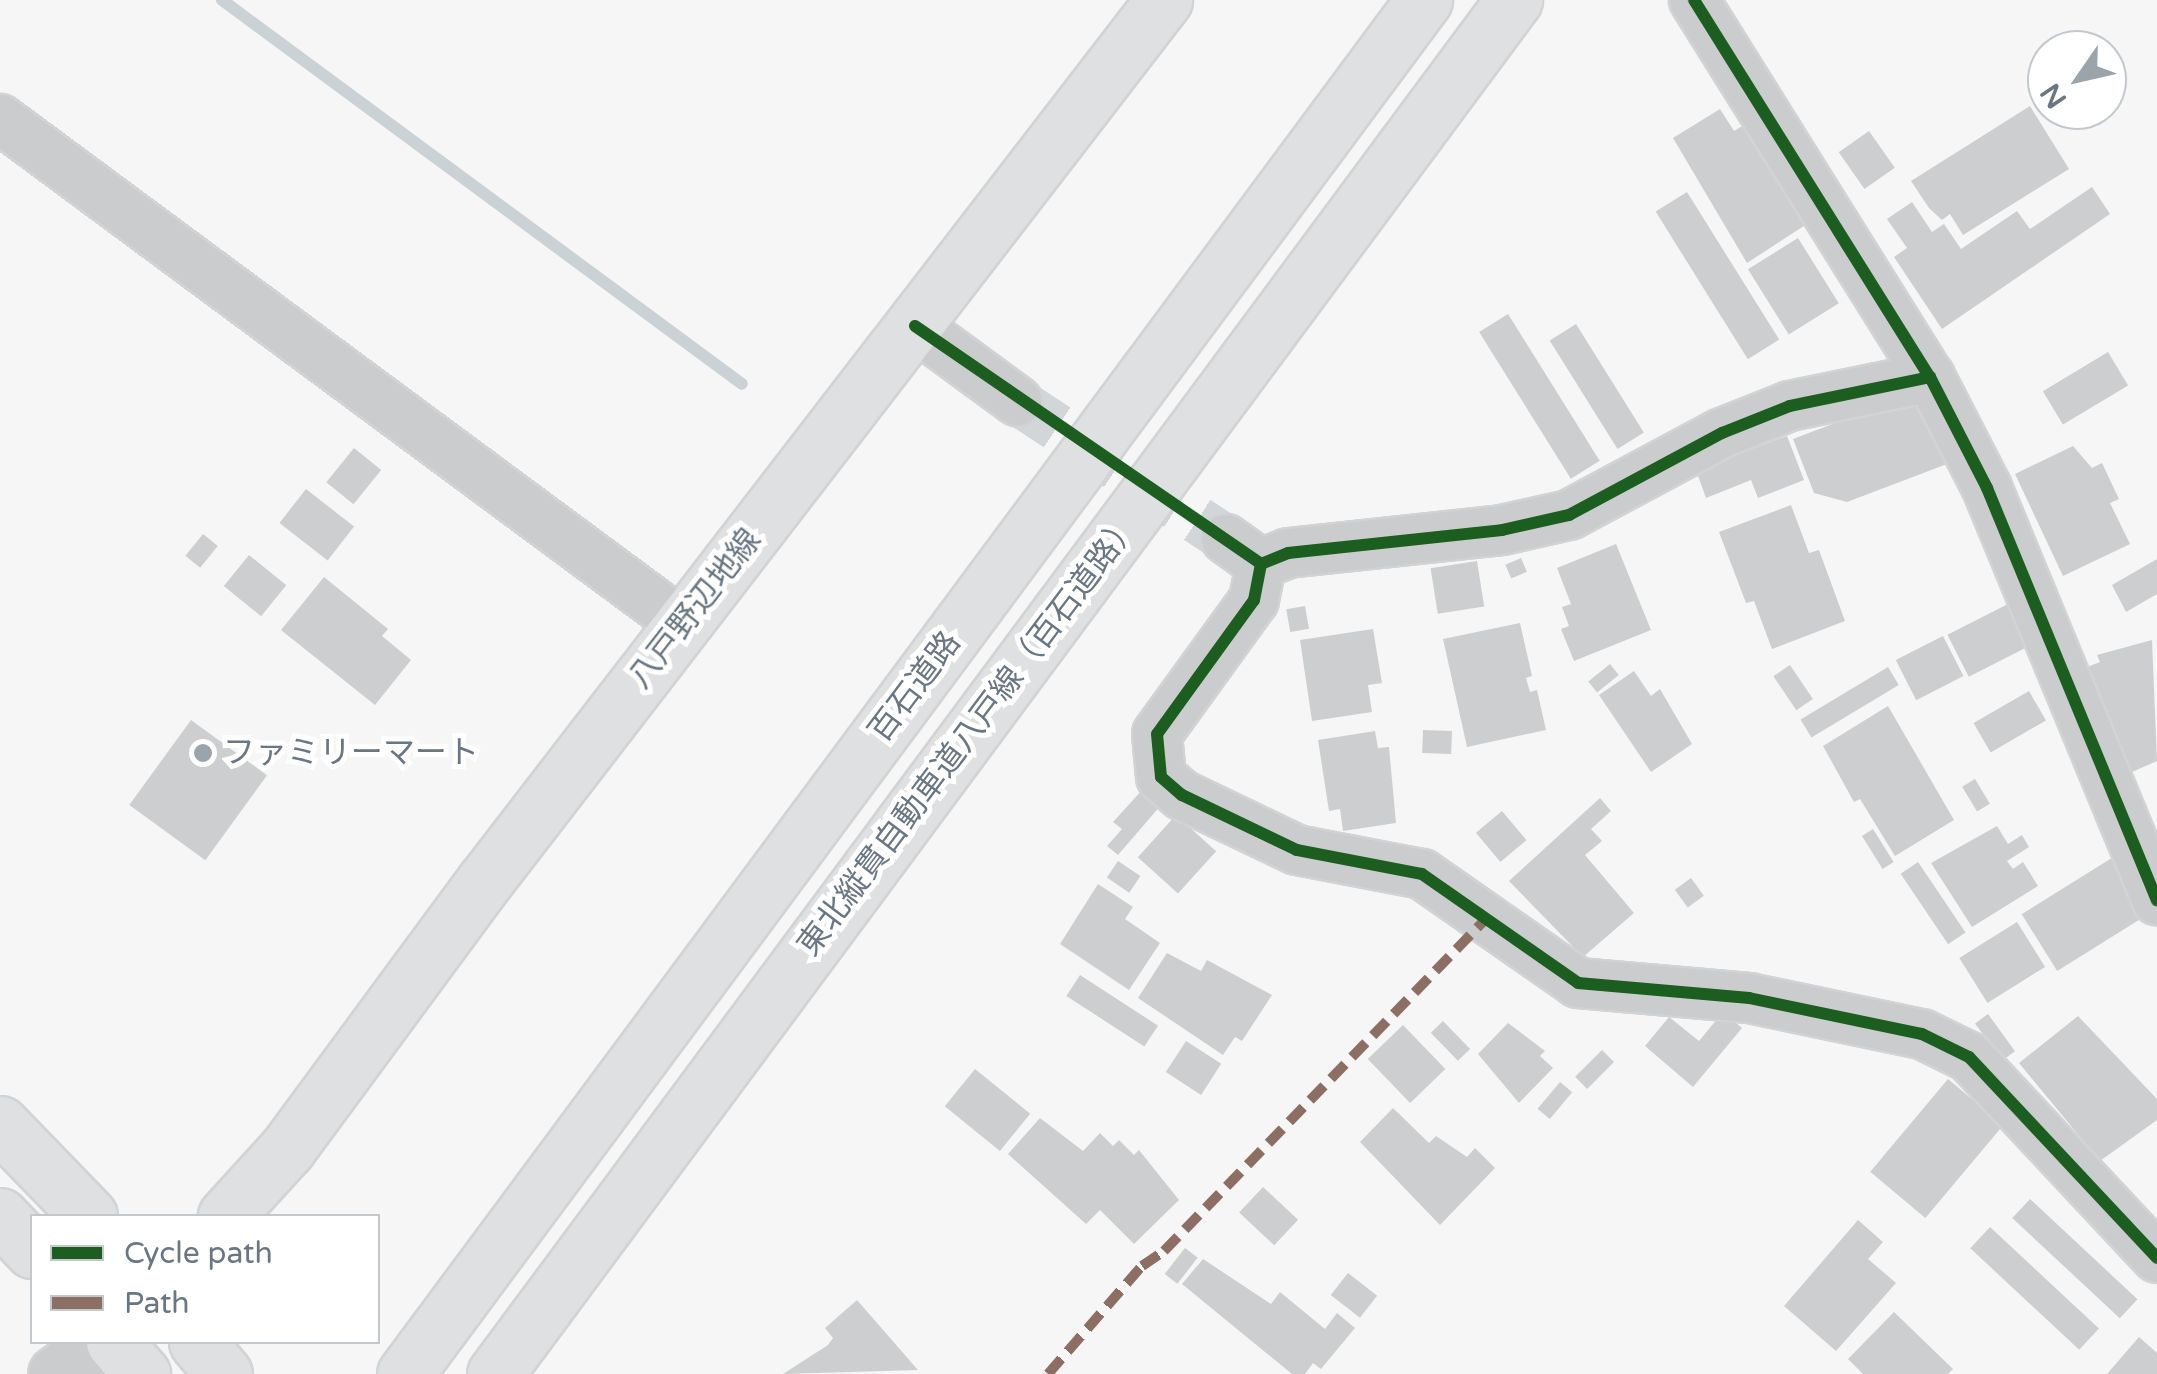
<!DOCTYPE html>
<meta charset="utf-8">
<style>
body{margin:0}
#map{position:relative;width:2157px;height:1374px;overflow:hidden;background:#f6f6f6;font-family:"Varela Round","Noto Sans JP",sans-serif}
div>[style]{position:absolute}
.stream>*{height:12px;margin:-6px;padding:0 6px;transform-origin:6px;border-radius:6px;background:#cbd2d5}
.building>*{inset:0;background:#cdcecf;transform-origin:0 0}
.minor-tunnel>*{height:48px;margin-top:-24px;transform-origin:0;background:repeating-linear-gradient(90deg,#d3d6d9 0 48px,transparent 0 72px)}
.roads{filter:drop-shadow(2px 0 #d2d3d4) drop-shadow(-2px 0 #d2d3d4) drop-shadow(0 2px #d2d3d4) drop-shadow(0 -2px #d2d3d4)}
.minor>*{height:48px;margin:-24px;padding:0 24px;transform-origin:24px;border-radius:24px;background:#cbcccd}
.tertiary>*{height:55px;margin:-27.5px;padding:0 27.5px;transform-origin:27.5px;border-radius:27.5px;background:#cbcccd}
.primary>*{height:55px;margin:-27.5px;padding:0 27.5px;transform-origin:27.5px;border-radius:27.5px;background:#dfe0e1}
.trunk>*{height:55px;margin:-27.5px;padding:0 27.5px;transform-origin:27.5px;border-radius:27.5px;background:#dfe0e1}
.motorway>*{height:55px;margin:-27.5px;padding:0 27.5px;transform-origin:27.5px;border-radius:27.5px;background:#dfe0e1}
.quiet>*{height:10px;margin-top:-5px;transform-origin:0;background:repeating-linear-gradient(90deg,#8d6e63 0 20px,transparent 0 30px)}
.cycleway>*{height:12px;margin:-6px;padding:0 6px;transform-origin:6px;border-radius:6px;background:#1b5e20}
.dots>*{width:28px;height:28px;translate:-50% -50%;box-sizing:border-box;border:5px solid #fff;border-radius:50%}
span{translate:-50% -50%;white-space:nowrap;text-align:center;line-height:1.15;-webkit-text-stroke:10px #fff;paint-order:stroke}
.street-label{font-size:32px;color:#6a7683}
.poi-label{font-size:32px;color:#6a7683}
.left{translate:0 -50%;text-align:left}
.legend{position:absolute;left:30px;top:1214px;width:350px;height:130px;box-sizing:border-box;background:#fff;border:2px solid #c3c8cd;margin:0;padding:12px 18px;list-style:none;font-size:30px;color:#6a7683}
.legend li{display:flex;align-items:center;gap:20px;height:50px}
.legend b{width:50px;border:2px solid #c3c8cd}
.north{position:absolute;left:2027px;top:30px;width:100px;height:100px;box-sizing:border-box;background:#fff;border:2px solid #c3c8cd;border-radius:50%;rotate:236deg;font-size:28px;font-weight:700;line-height:40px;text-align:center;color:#6a7683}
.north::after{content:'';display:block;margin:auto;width:35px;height:45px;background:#9ba3ab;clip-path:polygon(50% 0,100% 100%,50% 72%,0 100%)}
</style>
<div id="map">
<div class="stream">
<div style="left:222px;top:0;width:646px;rotate:36.44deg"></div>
</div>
<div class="building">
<div style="clip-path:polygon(2030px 106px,2069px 169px,1963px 235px,1950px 214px,1942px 220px,1929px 208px,1911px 181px)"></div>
<div style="clip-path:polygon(1720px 109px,1734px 131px,1744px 125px,1807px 224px,1747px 263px,1673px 138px)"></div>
<div style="left:1869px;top:131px;width:45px;height:37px;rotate:55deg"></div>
<div style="clip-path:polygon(2092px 187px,2110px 214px,1942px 329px,1894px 257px,1907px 248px,1887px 219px,1912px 202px,1932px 232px,1944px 224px,1961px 249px,2017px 211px,2030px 229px)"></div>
<div style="left:1687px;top:192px;width:174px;height:37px;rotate:58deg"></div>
<div style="left:1798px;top:238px;width:77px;height:59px;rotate:58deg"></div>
<div style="left:1508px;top:314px;width:173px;height:34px;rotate:58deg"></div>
<div style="left:1576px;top:324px;width:128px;height:31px;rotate:58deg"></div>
<div style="left:2108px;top:352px;width:39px;height:76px;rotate:59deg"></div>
<div style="clip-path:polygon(1901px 398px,1922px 399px,1947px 464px,1847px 502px,1814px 493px,1793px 439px)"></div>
<div style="clip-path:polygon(1787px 436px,1804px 480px,1758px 498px,1751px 480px,1706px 498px,1696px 470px)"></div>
<div style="clip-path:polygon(2073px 446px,2092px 468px,2102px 463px,2119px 499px,2110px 503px,2130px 544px,2063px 576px,2015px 474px)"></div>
<div style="left:354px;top:448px;width:35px;height:44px;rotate:39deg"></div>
<div style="left:306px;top:489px;width:61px;height:43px;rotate:38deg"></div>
<div style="clip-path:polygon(1791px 505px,1809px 553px,1819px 550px,1845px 621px,1772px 649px,1754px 601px,1746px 603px,1719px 532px)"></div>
<div style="left:203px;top:534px;width:19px;height:28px;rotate:39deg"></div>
<div style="clip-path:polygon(1616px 544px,1651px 630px,1574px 661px,1561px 629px,1569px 626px,1562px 607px,1571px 604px,1557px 568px)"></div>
<div style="left:249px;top:555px;width:48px;height:40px;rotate:39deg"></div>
<div style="left:1521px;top:558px;width:15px;height:17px;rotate:67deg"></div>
<div style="clip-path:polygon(2157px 559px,2157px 594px,2126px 612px,2112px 585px)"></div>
<div style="left:1477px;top:561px;width:46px;height:47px;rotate:81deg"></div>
<div style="clip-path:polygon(324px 577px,388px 629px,382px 636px,411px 660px,375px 705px,281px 630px)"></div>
<div style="left:2008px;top:604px;width:47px;height:68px;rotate:63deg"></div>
<div style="left:1305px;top:606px;width:23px;height:19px;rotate:80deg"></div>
<div style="clip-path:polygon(1520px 623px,1532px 676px,1526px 678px,1530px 692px,1537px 690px,1546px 730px,1467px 747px,1443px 639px)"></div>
<div style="clip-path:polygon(1373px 629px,1382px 683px,1368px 685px,1372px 712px,1312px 721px,1300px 640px)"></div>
<div style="left:1943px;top:636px;width:45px;height:53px;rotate:63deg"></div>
<div style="clip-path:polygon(2152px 640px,2157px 761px,2132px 772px,2087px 667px,2100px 662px,2097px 655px)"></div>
<div style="left:1610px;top:664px;width:14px;height:28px;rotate:51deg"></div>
<div style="left:1790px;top:665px;width:41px;height:20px;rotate:56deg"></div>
<div style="left:1888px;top:667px;width:21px;height:102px;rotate:59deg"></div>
<div style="clip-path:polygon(1634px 671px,1651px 696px,1660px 689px,1692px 744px,1651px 772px,1599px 695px)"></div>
<div style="left:2029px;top:691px;width:34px;height:64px;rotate:60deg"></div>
<div style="clip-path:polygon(1888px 706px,1954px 820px,1895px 856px,1860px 799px,1854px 802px,1823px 746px)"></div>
<div style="left:191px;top:720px;width:94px;height:105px;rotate:36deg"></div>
<div style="left:1423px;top:730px;width:29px;height:23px;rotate:2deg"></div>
<div style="clip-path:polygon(1375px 731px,1378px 748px,1389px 747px,1396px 823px,1343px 831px,1340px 809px,1329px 811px,1318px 740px)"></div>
<div style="left:1975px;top:779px;width:29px;height:15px;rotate:59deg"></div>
<div style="clip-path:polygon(1144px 788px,1162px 804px,1118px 855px,1107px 846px,1122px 829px,1113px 822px)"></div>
<div style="clip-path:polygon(1600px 798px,1611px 811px,1591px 829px,1602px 841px,1585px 855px,1634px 913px,1583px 957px,1509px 881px)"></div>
<div style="left:1502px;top:811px;width:38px;height:34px;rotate:50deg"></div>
<div style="left:1176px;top:815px;width:54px;height:57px;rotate:42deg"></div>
<div style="clip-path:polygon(1997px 826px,2008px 844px,2022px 835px,2029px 847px,2007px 861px,2013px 869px,2023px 862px,2038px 886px,1972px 927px,1931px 863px)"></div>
<div style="left:1873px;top:829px;width:39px;height:13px;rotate:58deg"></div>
<div style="left:2115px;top:856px;width:67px;height:110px;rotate:58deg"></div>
<div style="left:1118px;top:861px;width:27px;height:20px;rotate:34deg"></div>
<div style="left:1918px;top:862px;width:85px;height:21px;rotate:56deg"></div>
<div style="left:1691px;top:878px;width:22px;height:20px;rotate:54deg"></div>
<div style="clip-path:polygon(1098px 884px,1133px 907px,1125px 919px,1160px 943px,1129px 990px,1060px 944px)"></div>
<div style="left:2017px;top:922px;width:53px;height:68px;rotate:58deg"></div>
<div style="clip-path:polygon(1167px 953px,1201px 971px,1207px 960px,1272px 995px,1242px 1041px,1235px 1037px,1223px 1055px,1138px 998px)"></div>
<div style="left:1080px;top:975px;width:93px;height:25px;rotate:33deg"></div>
<div style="clip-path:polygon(1723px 1012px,1742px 1028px,1693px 1087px,1645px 1046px,1669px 1017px,1699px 1041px)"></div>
<div style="left:1988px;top:1014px;width:46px;height:16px;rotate:54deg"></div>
<div style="clip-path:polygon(2078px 1016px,2157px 1099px,2157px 1120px,2100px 1161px,2019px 1063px)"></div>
<div style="left:1443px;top:1021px;width:39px;height:17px;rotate:46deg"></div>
<div style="clip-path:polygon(1508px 1023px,1545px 1051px,1540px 1056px,1553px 1068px,1519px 1103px,1478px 1054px)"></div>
<div style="left:1403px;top:1025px;width:61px;height:49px;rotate:46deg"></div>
<div style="left:1186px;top:1041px;width:42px;height:37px;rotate:33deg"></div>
<div style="left:1602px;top:1050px;width:17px;height:38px;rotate:45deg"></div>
<div style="left:975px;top:1069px;width:71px;height:48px;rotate:39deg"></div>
<div style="left:1948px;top:1079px;width:72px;height:121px;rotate:40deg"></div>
<div style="left:1560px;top:1082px;width:16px;height:35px;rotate:40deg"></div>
<div style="clip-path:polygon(1393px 1108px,1429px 1143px,1436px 1136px,1467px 1157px,1475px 1148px,1495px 1168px,1440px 1225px,1360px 1142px)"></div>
<div style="clip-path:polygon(1040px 1118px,1083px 1151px,1100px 1133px,1113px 1146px,1119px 1140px,1134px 1155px,1139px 1150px,1179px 1200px,1134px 1244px,1100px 1210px,1086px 1224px,1008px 1154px)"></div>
<div style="left:1263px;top:1187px;width:48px;height:35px;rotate:43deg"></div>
<div style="left:2030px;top:1199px;width:147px;height:26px;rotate:43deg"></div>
<div style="clip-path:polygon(1858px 1220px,1883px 1242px,1868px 1259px,1896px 1283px,1836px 1351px,1784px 1306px)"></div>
<div style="left:1990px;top:1227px;width:149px;height:29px;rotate:43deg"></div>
<div style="left:1185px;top:1248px;width:16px;height:33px;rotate:38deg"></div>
<div style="clip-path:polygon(1203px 1259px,1271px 1304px,1280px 1292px,1325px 1329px,1337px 1313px,1355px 1328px,1321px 1369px,1313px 1363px,1305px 1374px,1292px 1374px,1182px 1284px)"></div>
<div style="left:1348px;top:1273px;width:37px;height:28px;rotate:38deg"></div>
<div style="clip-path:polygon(857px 1300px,918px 1370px,783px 1374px,828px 1345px,833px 1338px,825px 1328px)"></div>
<div style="clip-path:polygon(1894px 1312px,1953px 1369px,1948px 1374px,1863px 1374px,1848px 1359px)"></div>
<div style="clip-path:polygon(2139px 1337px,2157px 1353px,2157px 1374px,2107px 1374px)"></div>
</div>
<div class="minor-tunnel">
<div style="left:1017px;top:401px;width:250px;rotate:33.4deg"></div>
</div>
<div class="roads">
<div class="minor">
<div style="left:1694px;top:0;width:445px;rotate:58deg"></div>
<div style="left:1930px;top:377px;width:125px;rotate:62.8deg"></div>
<div style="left:1987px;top:488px;width:446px;rotate:67.6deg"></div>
<div style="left:0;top:119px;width:851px;rotate:36.49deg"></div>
<div style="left:915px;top:326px;width:127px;rotate:36.3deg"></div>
<div style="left:1226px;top:539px;width:43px;rotate:35.5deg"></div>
<div style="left:1261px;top:564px;width:29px;rotate:-22deg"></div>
<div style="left:1288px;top:553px;width:215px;rotate:-6.1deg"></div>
<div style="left:1502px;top:530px;width:69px;rotate:-12.6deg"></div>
<div style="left:1569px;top:515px;width:174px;rotate:-28.2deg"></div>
<div style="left:1722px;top:433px;width:73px;rotate:-21.7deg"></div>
<div style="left:1790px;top:406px;width:143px;rotate:-11.7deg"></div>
<div style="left:1261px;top:564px;width:37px;rotate:101deg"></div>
<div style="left:1254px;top:600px;width:165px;rotate:125.9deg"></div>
<div style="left:1157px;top:734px;width:43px;rotate:84.7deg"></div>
<div style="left:1161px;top:777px;width:28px;rotate:41deg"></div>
<div style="left:1182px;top:795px;width:127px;rotate:25.6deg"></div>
<div style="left:1297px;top:850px;width:127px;rotate:10.9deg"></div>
<div style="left:1422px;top:874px;width:190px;rotate:34.9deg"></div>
<div style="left:1578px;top:983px;width:172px;rotate:5deg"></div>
<div style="left:1749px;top:998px;width:177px;rotate:11.8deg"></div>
<div style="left:1922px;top:1034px;width:52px;rotate:26.1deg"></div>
<div style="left:1969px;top:1057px;width:275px;rotate:46.9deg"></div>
</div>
<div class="tertiary">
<div style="left:56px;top:1374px;width:55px;rotate:-35.4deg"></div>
</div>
<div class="primary">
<div style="left:226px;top:1216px;width:91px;rotate:-47.7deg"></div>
<div style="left:287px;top:1149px;width:332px;rotate:-53.6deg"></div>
<div style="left:484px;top:882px;width:1114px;rotate:-52.37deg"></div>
</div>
<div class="trunk">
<div style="left:0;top:1124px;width:128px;rotate:45.9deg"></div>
<div style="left:0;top:1216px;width:47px;rotate:46.7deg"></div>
<div style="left:114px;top:1342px;width:43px;rotate:48.8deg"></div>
<div style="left:197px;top:1342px;width:42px;rotate:49.8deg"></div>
</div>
<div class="motorway">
<div style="left:405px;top:1374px;width:1711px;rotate:-53.44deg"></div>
<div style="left:495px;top:1374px;width:1711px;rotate:-53.44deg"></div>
</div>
</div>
<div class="quiet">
<div style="left:1048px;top:1374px;width:143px;rotate:-49deg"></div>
<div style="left:1142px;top:1266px;width:27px;rotate:-34deg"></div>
<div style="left:1164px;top:1251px;width:463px;rotate:-45.9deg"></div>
</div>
<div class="cycleway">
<div style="left:1694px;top:0;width:445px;rotate:58deg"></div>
<div style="left:1930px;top:377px;width:125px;rotate:62.8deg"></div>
<div style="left:1987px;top:488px;width:446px;rotate:67.6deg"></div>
<div style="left:915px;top:326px;width:420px;rotate:34.5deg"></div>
<div style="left:1261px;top:564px;width:29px;rotate:-22deg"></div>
<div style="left:1288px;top:553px;width:215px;rotate:-6.1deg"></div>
<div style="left:1502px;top:530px;width:69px;rotate:-12.6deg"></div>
<div style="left:1569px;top:515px;width:174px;rotate:-28.2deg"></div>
<div style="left:1722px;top:433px;width:73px;rotate:-21.7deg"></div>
<div style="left:1790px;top:406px;width:143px;rotate:-11.7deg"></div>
<div style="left:1261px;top:564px;width:37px;rotate:101deg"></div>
<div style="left:1254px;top:600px;width:165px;rotate:125.9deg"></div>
<div style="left:1157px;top:734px;width:43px;rotate:84.7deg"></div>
<div style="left:1161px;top:777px;width:28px;rotate:41deg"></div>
<div style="left:1182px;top:795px;width:127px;rotate:25.6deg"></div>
<div style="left:1297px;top:850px;width:127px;rotate:10.9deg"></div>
<div style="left:1422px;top:874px;width:190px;rotate:34.9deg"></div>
<div style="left:1578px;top:983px;width:172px;rotate:5deg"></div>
<div style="left:1749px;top:998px;width:177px;rotate:11.8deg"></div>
<div style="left:1922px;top:1034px;width:52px;rotate:26.1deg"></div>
<div style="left:1969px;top:1057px;width:275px;rotate:46.9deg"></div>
</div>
<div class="dots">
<div style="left:203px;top:753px;background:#9ba3ab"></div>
</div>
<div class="street-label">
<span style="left:695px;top:609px;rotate:-52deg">八戸野辺地線</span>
<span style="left:915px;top:687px;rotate:-53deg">百石道路</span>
<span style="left:969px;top:735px;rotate:-53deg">東北縦貫自動車道八戸線（百石道路）</span>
</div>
<div class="poi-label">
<span class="left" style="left:223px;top:753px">ファミリーマート</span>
</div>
<ul class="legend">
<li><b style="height:12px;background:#1b5e20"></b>Cycle path</li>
<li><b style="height:12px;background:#8d6e63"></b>Path</li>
</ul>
<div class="north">N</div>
</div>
